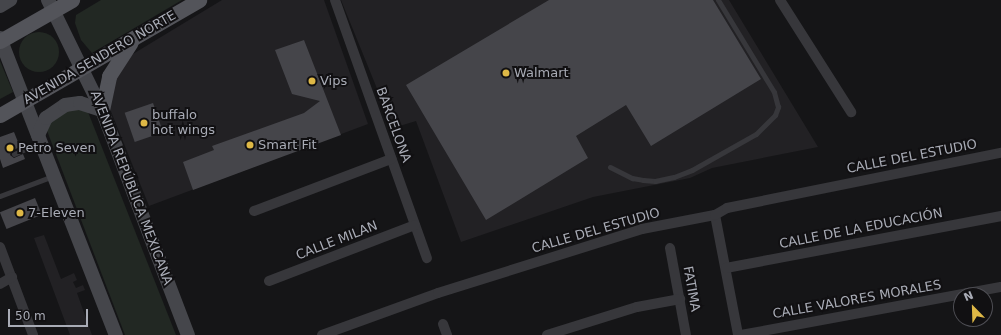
<!DOCTYPE html>
<meta charset="utf-8">
<style>
body{margin:0}
#map{position:relative;width:1001px;height:335px;overflow:hidden;background:#151517;font-family:"DejaVu Sans",sans-serif}
div>[style]{position:absolute}
.built>*{inset:0;background:#222124}
.green>*{inset:0;background:#222823}
.round{border-radius:50%}
.building>*{inset:0;background:#45454a;transform-origin:0 0}
.lane>*{height:5px;margin:-2.5px;padding:0 2.5px;transform-origin:2.5px;border-radius:2.5px;background:#37373b}
.street>*{height:10px;margin:-5px;padding:0 5px;transform-origin:5px;border-radius:5px;background:#37373b}
.secondary>*{height:14px;margin:-7px;padding:0 7px;transform-origin:7px;border-radius:7px;background:#45464b}
.primary>*{height:15px;margin:-7.5px;padding:0 7.5px;transform-origin:7.5px;border-radius:7.5px;background:#53545a}
.dots>*{width:11px;height:11px;translate:-50% -50%;box-sizing:border-box;border:2px solid #111012;border-radius:50%}
span{translate:-50% -50%;white-space:nowrap;text-align:center;line-height:1.15;-webkit-text-stroke:4px #111012;paint-order:stroke}
.street-label{font-size:13px;color:#a9acb6}
.poi-label{font-size:13px;color:#a9acb6}
.left{translate:0 -50%;text-align:left}
.north{position:absolute;left:953px;top:287px;width:40px;height:40px;box-sizing:border-box;background:#111012;border:1px solid #4e4e54;border-radius:50%;rotate:337deg;font-size:11px;font-weight:700;line-height:16px;text-align:center;color:#a9acb6}
.north::after{content:'';display:block;margin:auto;width:14px;height:18px;background:#deb846;clip-path:polygon(50% 0,100% 100%,50% 72%,0 100%)}
.scale{position:absolute;left:8px;top:309px;width:80px;height:18px;box-sizing:border-box;border:2px solid #a9acb6;border-top:0;padding-left:5px;font-size:12px;line-height:14px;white-space:nowrap;color:#a9acb6;-webkit-text-stroke:3px #111012;paint-order:stroke}
</style>
<div id="map">
<div class="built">
<div style="clip-path:polygon(222px 0,324px 0,368px 124px,149px 206px,108px 104px,109px 92px,123px 60px)"></div>
<div style="clip-path:polygon(341px 0,729px 0,818px 147px,712px 168px,690px 178px,593px 197px,461px 242px,416px 121px,393px 128px)"></div>
<div style="clip-path:polygon(44px 235px,61px 279px,74px 273px,77px 280px,73px 282px,76px 288px,83px 285px,85px 290px,77px 293px,92px 335px,70px 335px,34px 238px)"></div>
</div>
<div class="green">
<div style="clip-path:polygon(101px 0,182px 0,92px 53px,81px 40px,75px 23px,76px 15px)"></div>
<div class="round" style="left:19px;top:32px;width:40px;height:40px"></div>
<div style="clip-path:polygon(0 61px,13px 92px,0 99px)"></div>
<div style="clip-path:polygon(70px 107px,88px 112px,176px 335px,125px 335px,46px 128px,48px 122px)"></div>
</div>
<div class="building">
<div style="clip-path:polygon(549px 0,713px 0,761px 79px,651px 146px,626px 105px,576px 136px,588px 158px,486px 220px,406px 85px)"></div>
<div style="clip-path:polygon(304px 40px,341px 135px,193px 190px,183px 162px,214px 150px,212px 146px,304px 113px,320px 101px,292px 94px,275px 50px)"></div>
<div style="left:153px;top:103px;width:31px;height:30px;rotate:71deg"></div>
<div style="clip-path:polygon(14px 132px,20px 147px,11px 151px,10px 155px,14px 158px,23px 154px,25px 159px,3px 168px,0 159px,0 137px)"></div>
<div style="left:35px;top:198px;width:18px;height:38px;rotate:68deg"></div>
</div>
<div class="lane">
<div style="left:14px;top:154px;width:27px;rotate:-24deg"></div>
<div style="left:610px;top:167px;width:25px;rotate:27deg"></div>
<div style="left:632px;top:178px;width:11px;rotate:10deg"></div>
<div style="left:643px;top:180px;width:12px;rotate:5deg"></div>
<div style="left:655px;top:181px;width:19px;rotate:-12deg"></div>
<div style="left:674px;top:177px;width:19px;rotate:-21deg"></div>
<div style="left:692px;top:170px;width:73px;rotate:-29.4deg"></div>
<div style="left:756px;top:134px;width:27px;rotate:-45deg"></div>
<div style="left:775px;top:115px;width:9px;rotate:-69deg"></div>
<div style="left:778px;top:107px;width:16px;rotate:-105deg"></div>
<div style="left:774px;top:92px;width:108px;rotate:-121.3deg"></div>
<div style="left:0;top:196px;width:57px;rotate:-20.7deg"></div>
</div>
<div class="street">
<div style="left:335px;top:0;width:274px;rotate:70.4deg"></div>
<div style="left:780px;top:0;width:133px;rotate:57.6deg"></div>
<div style="left:254px;top:211px;width:147px;rotate:-20.8deg"></div>
<div style="left:715px;top:215px;width:122px;rotate:79.1deg"></div>
<div style="left:0;top:247px;width:94px;rotate:69.4deg"></div>
<div style="left:670px;top:248px;width:88px;rotate:79.6deg"></div>
<div style="left:726px;top:268px;width:280px;rotate:-10.7deg"></div>
<div style="left:269px;top:281px;width:156px;rotate:-21deg"></div>
<div style="left:0;top:284px;width:14px;rotate:-30deg"></div>
<div style="left:443px;top:324px;width:12px;rotate:70deg"></div>
<div style="left:322px;top:335px;width:123px;rotate:-19.9deg"></div>
<div style="left:438px;top:293px;width:214px;rotate:-17.4deg"></div>
<div style="left:642px;top:229px;width:74px;rotate:-10.9deg"></div>
<div style="left:715px;top:215px;width:14px;rotate:-30deg"></div>
<div style="left:727px;top:208px;width:279px;rotate:-11.4deg"></div>
<div style="left:547px;top:335px;width:94px;rotate:-17.3deg"></div>
<div style="left:637px;top:307px;width:44px;rotate:-10.5deg"></div>
<div style="left:741px;top:335px;width:264px;rotate:-10.5deg"></div>
</div>
<div class="secondary">
<div style="left:48px;top:0;width:123px;rotate:63.9deg"></div>
<div style="left:102px;top:110px;width:241px;rotate:69.1deg"></div>
<div style="left:0;top:6px;width:12px;rotate:-31deg"></div>
<div style="left:0;top:38px;width:319px;rotate:68.7deg"></div>
<div style="left:38px;top:135px;width:19px;rotate:-65deg"></div>
<div style="left:46px;top:118px;width:23px;rotate:-34deg"></div>
<div style="left:65px;top:105px;width:15px;rotate:-8deg"></div>
<div style="left:80px;top:103px;width:23px;rotate:18deg"></div>
</div>
<div class="primary">
<div style="left:0;top:41px;width:83px;rotate:-29.7deg"></div>
<div style="left:102px;top:110px;width:35px;rotate:-78deg"></div>
<div style="left:109px;top:76px;width:40px;rotate:-57.1deg"></div>
<div style="left:0;top:115px;width:230px;rotate:-30deg"></div>
</div>
<div class="dots">
<div style="left:506px;top:73px;background:#deb846"></div>
<div style="left:312px;top:81px;background:#deb846"></div>
<div style="left:144px;top:123px;background:#deb846"></div>
<div style="left:250px;top:145px;background:#deb846"></div>
<div style="left:10px;top:148px;background:#deb846"></div>
<div style="left:20px;top:213px;background:#deb846"></div>
</div>
<div class="street-label">
<span style="left:100px;top:58px;rotate:-30deg">AVENIDA SENDERO NORTE</span>
<span style="left:393px;top:125px;rotate:70deg">BARCELONA</span>
<span style="left:912px;top:157px;rotate:-11deg">CALLE DEL ESTUDIO</span>
<span style="left:131px;top:188px;rotate:69deg">AVENIDA REPÚBLICA MEXICANA</span>
<span style="left:861px;top:229px;rotate:-11deg">CALLE DE LA EDUCACIÓN</span>
<span style="left:596px;top:231px;rotate:-16deg">CALLE DEL ESTUDIO</span>
<span style="left:337px;top:241px;rotate:-21deg">CALLE MILAN</span>
<span style="left:691px;top:289px;rotate:80deg">FATIMA</span>
<span style="left:857px;top:300px;rotate:-10deg">CALLE VALORES MORALES</span>
</div>
<div class="poi-label">
<span class="left" style="left:514px;top:73px">Walmart</span>
<span class="left" style="left:320px;top:81px">Vips</span>
<span class="left" style="left:152px;top:123px">buffalo<br>hot wings</span>
<span class="left" style="left:258px;top:145px">Smart Fit</span>
<span class="left" style="left:18px;top:148px">Petro Seven</span>
<span class="left" style="left:28px;top:213px">7-Eleven</span>
</div>
<div class="north">N</div>
<div class="scale">50 m</div>
</div>
